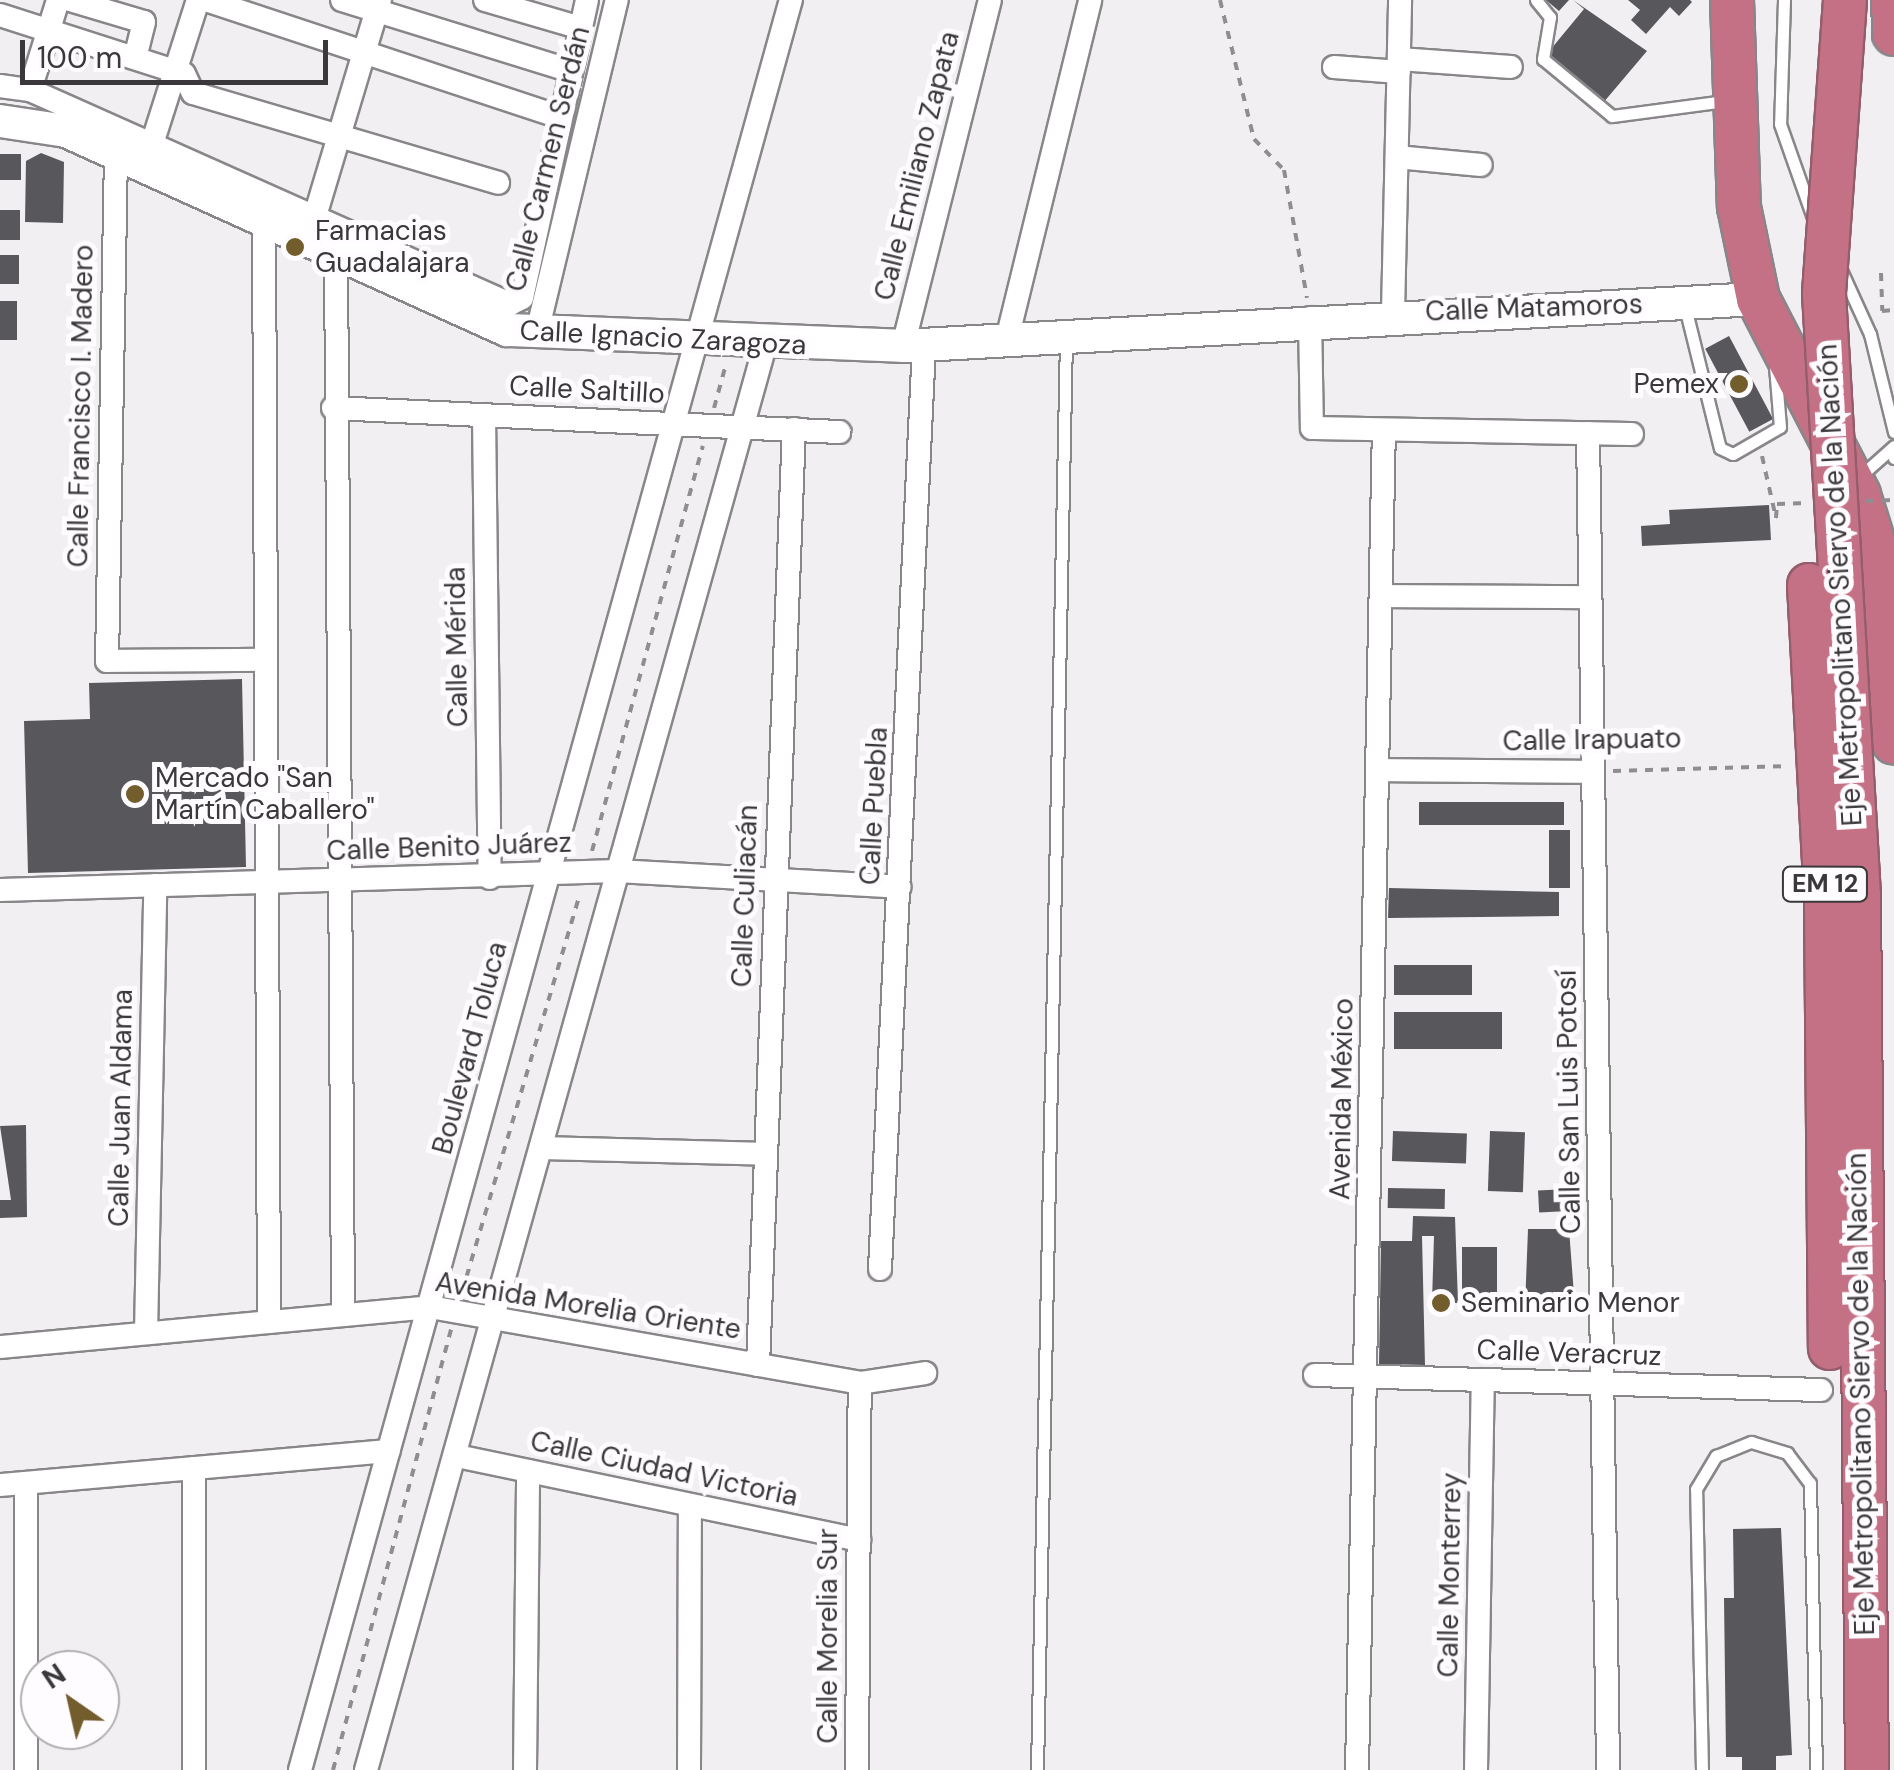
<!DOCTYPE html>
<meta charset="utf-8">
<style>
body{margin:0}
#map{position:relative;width:1894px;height:1770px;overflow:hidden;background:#f2eff3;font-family:"DM Sans",sans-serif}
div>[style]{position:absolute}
.building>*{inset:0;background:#58585c;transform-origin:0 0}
.path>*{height:4px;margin-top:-2px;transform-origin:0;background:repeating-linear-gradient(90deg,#8f8d90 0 8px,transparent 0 16px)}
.roads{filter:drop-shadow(2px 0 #89868a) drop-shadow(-2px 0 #89868a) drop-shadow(0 2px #89868a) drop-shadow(0 -2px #89868a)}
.lane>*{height:11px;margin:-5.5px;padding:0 5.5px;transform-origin:5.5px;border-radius:5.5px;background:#fff}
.street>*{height:22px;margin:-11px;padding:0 11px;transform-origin:11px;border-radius:11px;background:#fff}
.secondary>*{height:32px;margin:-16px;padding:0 16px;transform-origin:16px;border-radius:16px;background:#fff}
.highway>*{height:42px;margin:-21px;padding:0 21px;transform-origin:21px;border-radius:21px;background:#c47185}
.path-bridge>*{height:4px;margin-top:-2px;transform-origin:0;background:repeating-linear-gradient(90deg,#8f8d90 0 8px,transparent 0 16px)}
.bridges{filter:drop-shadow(2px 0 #945d6b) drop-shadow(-2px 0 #945d6b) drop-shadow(0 2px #945d6b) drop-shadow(0 -2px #945d6b)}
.highway-bridge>*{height:42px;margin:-21px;padding:0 21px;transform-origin:21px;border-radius:21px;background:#c47185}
.dots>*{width:28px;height:28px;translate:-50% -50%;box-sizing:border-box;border:5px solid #fefcff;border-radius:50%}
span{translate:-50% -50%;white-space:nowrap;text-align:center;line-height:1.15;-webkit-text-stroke:10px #fefcff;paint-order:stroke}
.shield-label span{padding:2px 8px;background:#fefcff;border:2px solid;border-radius:8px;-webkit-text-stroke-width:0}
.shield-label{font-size:25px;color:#3a383a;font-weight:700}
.street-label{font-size:28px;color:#3a383a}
.poi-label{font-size:28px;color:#3a383a}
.left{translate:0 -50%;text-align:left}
.right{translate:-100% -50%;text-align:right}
.north{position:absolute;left:20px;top:1650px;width:100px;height:100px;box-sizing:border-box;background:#fefcff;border:2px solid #b0aeb0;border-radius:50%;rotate:326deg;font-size:28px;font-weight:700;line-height:40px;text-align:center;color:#3a383a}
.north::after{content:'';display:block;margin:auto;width:35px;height:45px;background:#745d2d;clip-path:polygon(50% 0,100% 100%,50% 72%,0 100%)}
.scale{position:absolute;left:20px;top:40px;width:308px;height:45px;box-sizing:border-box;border:5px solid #3a383a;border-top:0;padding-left:12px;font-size:30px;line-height:35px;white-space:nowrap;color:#3a383a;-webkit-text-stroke:8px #fefcff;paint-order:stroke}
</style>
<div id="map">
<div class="building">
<div style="clip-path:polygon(1546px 0,1569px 0,1559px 11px)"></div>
<div style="clip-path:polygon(1573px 0,1647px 51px,1603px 103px,1546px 55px,1584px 9px)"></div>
<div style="clip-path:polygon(1628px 0,1690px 0,1692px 2px,1679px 16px,1670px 7px,1646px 34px,1631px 20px,1640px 10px)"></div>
<div style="clip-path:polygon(41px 153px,64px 162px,63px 223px,25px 222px,26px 161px)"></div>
<div style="left:0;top:154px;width:21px;height:26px"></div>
<div style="left:0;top:210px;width:20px;height:30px"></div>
<div style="left:0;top:255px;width:19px;height:29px"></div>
<div style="left:0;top:301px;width:17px;height:39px"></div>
<div style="left:1729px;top:336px;width:94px;height:27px;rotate:62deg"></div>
<div style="clip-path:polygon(1769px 505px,1771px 540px,1642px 546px,1641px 526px,1670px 524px,1669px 510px)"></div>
<div style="clip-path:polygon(242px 679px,246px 867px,28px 873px,24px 721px,90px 719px,89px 683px)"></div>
<div style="left:1419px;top:802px;width:145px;height:23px"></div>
<div style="left:1549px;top:830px;width:21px;height:58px"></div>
<div style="clip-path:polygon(1389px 888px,1559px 892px,1559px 916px,1388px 918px)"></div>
<div style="left:1394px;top:965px;width:78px;height:30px"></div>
<div style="left:1394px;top:1012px;width:108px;height:37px"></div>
<div style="clip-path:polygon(26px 1125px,27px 1217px,0 1218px,0 1200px,11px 1200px,0 1126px)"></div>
<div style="left:1393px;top:1131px;width:74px;height:30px;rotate:2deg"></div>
<div style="left:1490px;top:1131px;width:35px;height:60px;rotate:2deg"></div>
<div style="left:1388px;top:1188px;width:57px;height:20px;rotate:1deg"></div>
<div style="left:1567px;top:1189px;width:22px;height:29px;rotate:87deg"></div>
<div style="clip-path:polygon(1413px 1216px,1455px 1217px,1458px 1303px,1432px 1302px,1434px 1236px,1422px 1236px,1425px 1365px,1379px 1364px,1381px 1241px,1412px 1241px)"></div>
<div style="clip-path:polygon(1528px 1229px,1569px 1229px,1575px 1308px,1525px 1307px)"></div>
<div style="left:1462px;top:1247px;width:35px;height:60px"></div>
<div style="clip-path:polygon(1781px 1528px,1792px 1755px,1776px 1756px,1776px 1770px,1742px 1770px,1742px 1757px,1726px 1757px,1724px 1598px,1734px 1598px,1733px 1529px)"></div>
</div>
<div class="path">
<div style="left:1220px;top:0;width:143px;rotate:76.3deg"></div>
<div style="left:1254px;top:139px;width:43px;rotate:45.9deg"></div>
<div style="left:1284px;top:170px;width:130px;rotate:79.8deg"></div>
<div style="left:1881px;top:273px;width:38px;rotate:88deg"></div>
<div style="left:1882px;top:311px;width:12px;rotate:-5deg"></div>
<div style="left:714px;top:408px;width:46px;rotate:-74.7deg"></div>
<div style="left:1762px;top:456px;width:64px;rotate:77.3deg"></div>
<div style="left:1776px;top:518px;width:14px;rotate:-86deg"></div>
<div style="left:1613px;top:771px;width:176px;rotate:-1.6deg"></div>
<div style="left:592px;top:851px;width:420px;rotate:-74.7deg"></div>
<div style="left:462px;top:1292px;width:415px;rotate:-73.5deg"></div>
<div style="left:333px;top:1770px;width:456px;rotate:-75deg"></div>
</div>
<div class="roads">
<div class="lane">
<div style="left:1536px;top:0;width:22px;rotate:51deg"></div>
<div style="left:1550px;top:17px;width:43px;rotate:99.5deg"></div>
<div style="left:1543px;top:59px;width:89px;rotate:39.6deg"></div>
<div style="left:1612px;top:116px;width:114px;rotate:-7.6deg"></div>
<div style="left:1784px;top:0;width:124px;rotate:91.8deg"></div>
<div style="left:1780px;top:124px;width:111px;rotate:70.6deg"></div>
<div style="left:1839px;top:266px;width:75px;rotate:65.5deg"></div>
<div style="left:1870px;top:334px;width:101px;rotate:76.2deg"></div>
<div style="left:1685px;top:307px;width:145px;rotate:76.1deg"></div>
<div style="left:1720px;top:448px;width:14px;rotate:25deg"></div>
<div style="left:1733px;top:454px;width:54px;rotate:-29.9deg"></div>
<div style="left:1780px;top:427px;width:61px;rotate:-94.7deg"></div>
<div style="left:1894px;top:457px;width:1px;rotate:90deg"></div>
<div style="left:1858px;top:478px;width:48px;rotate:-41.6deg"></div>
<div style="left:1037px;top:1770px;width:1431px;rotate:-88.84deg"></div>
<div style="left:1702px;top:1770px;width:281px;rotate:-91.2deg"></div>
<div style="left:1696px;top:1489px;width:39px;rotate:-59deg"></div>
<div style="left:1716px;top:1456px;width:38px;rotate:-22deg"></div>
<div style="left:1751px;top:1442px;width:38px;rotate:17deg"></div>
<div style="left:1787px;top:1453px;width:38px;rotate:53deg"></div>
<div style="left:1810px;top:1483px;width:287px;rotate:88.8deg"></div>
</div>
<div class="street">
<div style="left:70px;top:0;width:77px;rotate:16.6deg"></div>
<div style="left:144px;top:22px;width:37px;rotate:104deg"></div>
<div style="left:206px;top:0;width:373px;rotate:18.3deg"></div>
<div style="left:342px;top:0;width:240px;rotate:17.2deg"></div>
<div style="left:485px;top:0;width:100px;rotate:16.3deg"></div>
<div style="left:0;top:15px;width:193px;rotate:17.8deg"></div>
<div style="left:184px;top:74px;width:21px;rotate:65deg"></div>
<div style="left:193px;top:93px;width:318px;rotate:16.4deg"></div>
<div style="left:1399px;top:59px;width:112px;rotate:4.1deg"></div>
<div style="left:1334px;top:67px;width:65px;rotate:4.4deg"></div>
<div style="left:0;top:86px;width:30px;rotate:8deg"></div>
<div style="left:30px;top:90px;width:526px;rotate:24.03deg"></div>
<div style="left:510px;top:304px;width:13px;rotate:-27deg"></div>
<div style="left:522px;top:298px;width:305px;rotate:-77.7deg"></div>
<div style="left:30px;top:90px;width:94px;rotate:-72.7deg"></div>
<div style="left:152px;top:144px;width:151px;rotate:-72.3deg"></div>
<div style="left:116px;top:152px;width:509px;rotate:91.01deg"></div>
<div style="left:107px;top:661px;width:153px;rotate:-0.4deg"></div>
<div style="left:1397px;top:157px;width:84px;rotate:5.4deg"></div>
<div style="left:315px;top:216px;width:226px;rotate:-73.3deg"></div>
<div style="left:264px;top:219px;width:1103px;rotate:89.74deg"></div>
<div style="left:336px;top:252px;width:1063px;rotate:89.62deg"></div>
<div style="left:1393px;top:313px;width:313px;rotate:-88.7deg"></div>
<div style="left:1310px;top:318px;width:110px;rotate:89deg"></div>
<div style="left:1312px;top:428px;width:320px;rotate:1.1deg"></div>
<div style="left:537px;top:332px;width:342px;rotate:-76.5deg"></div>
<div style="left:1007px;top:339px;width:349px;rotate:-76.2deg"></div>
<div style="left:903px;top:346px;width:357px;rotate:-75.9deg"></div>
<div style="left:333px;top:408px;width:507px;rotate:2.72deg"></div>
<div style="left:484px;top:415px;width:463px;rotate:89.3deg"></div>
<div style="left:1588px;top:433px;width:1337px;rotate:89.14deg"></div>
<div style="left:1383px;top:596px;width:207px;rotate:0.3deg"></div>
<div style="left:1378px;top:770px;width:215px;rotate:0.5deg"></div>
<div style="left:0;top:890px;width:617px;rotate:-1.76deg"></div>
<div style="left:617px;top:871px;width:283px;rotate:3.2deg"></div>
<div style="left:543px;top:1148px;width:223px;rotate:1.5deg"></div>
<div style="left:880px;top:1269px;width:925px;rotate:-87.27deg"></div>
<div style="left:146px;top:1333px;width:448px;rotate:-88.8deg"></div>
<div style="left:0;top:1347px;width:432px;rotate:-5.3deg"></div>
<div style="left:430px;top:1307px;width:437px;rotate:10deg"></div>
<div style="left:860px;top:1383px;width:66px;rotate:-8.7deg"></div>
<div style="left:758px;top:1365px;width:937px;rotate:-87.8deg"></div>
<div style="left:1315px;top:1375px;width:506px;rotate:1.7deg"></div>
<div style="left:457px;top:1456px;width:411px;rotate:11.8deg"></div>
<div style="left:194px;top:1468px;width:302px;rotate:90deg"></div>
<div style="left:0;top:1485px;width:390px;rotate:-5deg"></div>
<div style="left:26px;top:1770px;width:287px;rotate:-90deg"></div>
<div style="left:300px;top:1770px;width:1837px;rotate:-74.5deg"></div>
<div style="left:366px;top:1770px;width:1479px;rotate:-74.35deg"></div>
<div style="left:525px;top:1770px;width:299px;rotate:-89.4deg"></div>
<div style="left:689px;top:1770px;width:265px;rotate:-89.8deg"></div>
<div style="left:857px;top:1770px;width:387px;rotate:-89.6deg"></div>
<div style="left:1357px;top:1770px;width:1340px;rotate:-88.85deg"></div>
<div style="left:1476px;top:1770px;width:390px;rotate:-89deg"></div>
</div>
<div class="secondary">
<div style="left:0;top:121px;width:67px;rotate:8.6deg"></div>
<div style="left:66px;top:131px;width:484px;rotate:24.3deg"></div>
<div style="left:507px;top:330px;width:396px;rotate:2.3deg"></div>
<div style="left:903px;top:346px;width:856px;rotate:-3.15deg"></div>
</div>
<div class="highway">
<div style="left:1732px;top:0;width:207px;rotate:88.1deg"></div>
<div style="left:1739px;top:207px;width:94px;rotate:78.3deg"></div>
<div style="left:1758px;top:299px;width:220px;rotate:62.7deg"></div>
<div style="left:1859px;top:495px;width:77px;rotate:72.7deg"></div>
<div style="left:1882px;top:569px;width:174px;rotate:86.1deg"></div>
<div style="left:1893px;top:0;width:34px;rotate:88deg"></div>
</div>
</div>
<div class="path-bridge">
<div style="left:1866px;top:501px;width:28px;rotate:-2deg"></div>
<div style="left:1777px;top:504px;width:30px;rotate:-2deg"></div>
</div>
<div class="bridges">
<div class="highway-bridge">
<div style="left:1845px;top:0;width:295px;rotate:94.1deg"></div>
<div style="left:1824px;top:294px;width:602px;rotate:86.67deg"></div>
<div style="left:1859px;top:895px;width:875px;rotate:89.48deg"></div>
<div style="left:1809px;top:585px;width:317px;rotate:86.9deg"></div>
<div style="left:1826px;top:902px;width:446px;rotate:89.5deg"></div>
</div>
</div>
<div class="dots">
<div style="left:295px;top:247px;background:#745d2d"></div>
<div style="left:1739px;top:384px;background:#745d2d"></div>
<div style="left:135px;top:794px;background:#745d2d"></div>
<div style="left:1441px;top:1303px;background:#745d2d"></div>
</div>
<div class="shield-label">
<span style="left:1825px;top:884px">EM 12</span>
</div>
<div class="street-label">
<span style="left:548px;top:159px;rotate:-76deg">Calle Carmen Serdán</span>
<span style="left:917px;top:166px;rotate:-76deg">Calle Emiliano Zapata</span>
<span style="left:1534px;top:308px;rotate:-2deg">Calle Matamoros</span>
<span style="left:663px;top:338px;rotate:3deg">Calle Ignacio Zaragoza</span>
<span style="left:587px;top:390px;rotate:3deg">Calle Saltillo</span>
<span style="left:81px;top:406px;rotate:-89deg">Calle Francisco I. Madero</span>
<span style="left:1840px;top:585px;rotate:-93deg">Eje Metropolitano Siervo de la Nación</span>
<span style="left:457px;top:647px;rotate:-91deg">Calle Mérida</span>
<span style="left:1592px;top:740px;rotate:-1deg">Calle Irapuato</span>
<span style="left:874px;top:806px;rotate:-87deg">Calle Puebla</span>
<span style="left:449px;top:847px;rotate:-2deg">Calle Benito Juárez</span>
<span style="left:745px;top:896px;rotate:-88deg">Calle Culiacán</span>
<span style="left:470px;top:1048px;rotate:-75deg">Boulevard Toluca</span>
<span style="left:1342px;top:1099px;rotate:-89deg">Avenida México</span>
<span style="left:1569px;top:1102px;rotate:-91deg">Calle San Luis Potosí</span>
<span style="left:121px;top:1108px;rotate:-89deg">Calle Juan Aldama</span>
<span style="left:588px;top:1306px;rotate:9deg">Avenida Morelia Oriente</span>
<span style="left:1569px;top:1353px;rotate:2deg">Calle Veracruz</span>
<span style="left:1861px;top:1394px;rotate:-91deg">Eje Metropolitano Siervo de la Nación</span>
<span style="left:664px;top:1469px;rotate:12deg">Calle Ciudad Victoria</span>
<span style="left:1450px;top:1575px;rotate:-89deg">Calle Monterrey</span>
<span style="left:828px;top:1636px;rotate:-90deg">Calle Morelia Sur</span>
</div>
<div class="poi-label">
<span class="left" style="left:315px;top:247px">Farmacias<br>Guadalajara</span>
<span class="right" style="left:1719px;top:384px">Pemex</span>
<span class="left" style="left:155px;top:794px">Mercado "San<br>Martín Caballero"</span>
<span class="left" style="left:1461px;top:1303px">Seminario Menor</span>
</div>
<div class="north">N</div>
<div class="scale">100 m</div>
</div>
